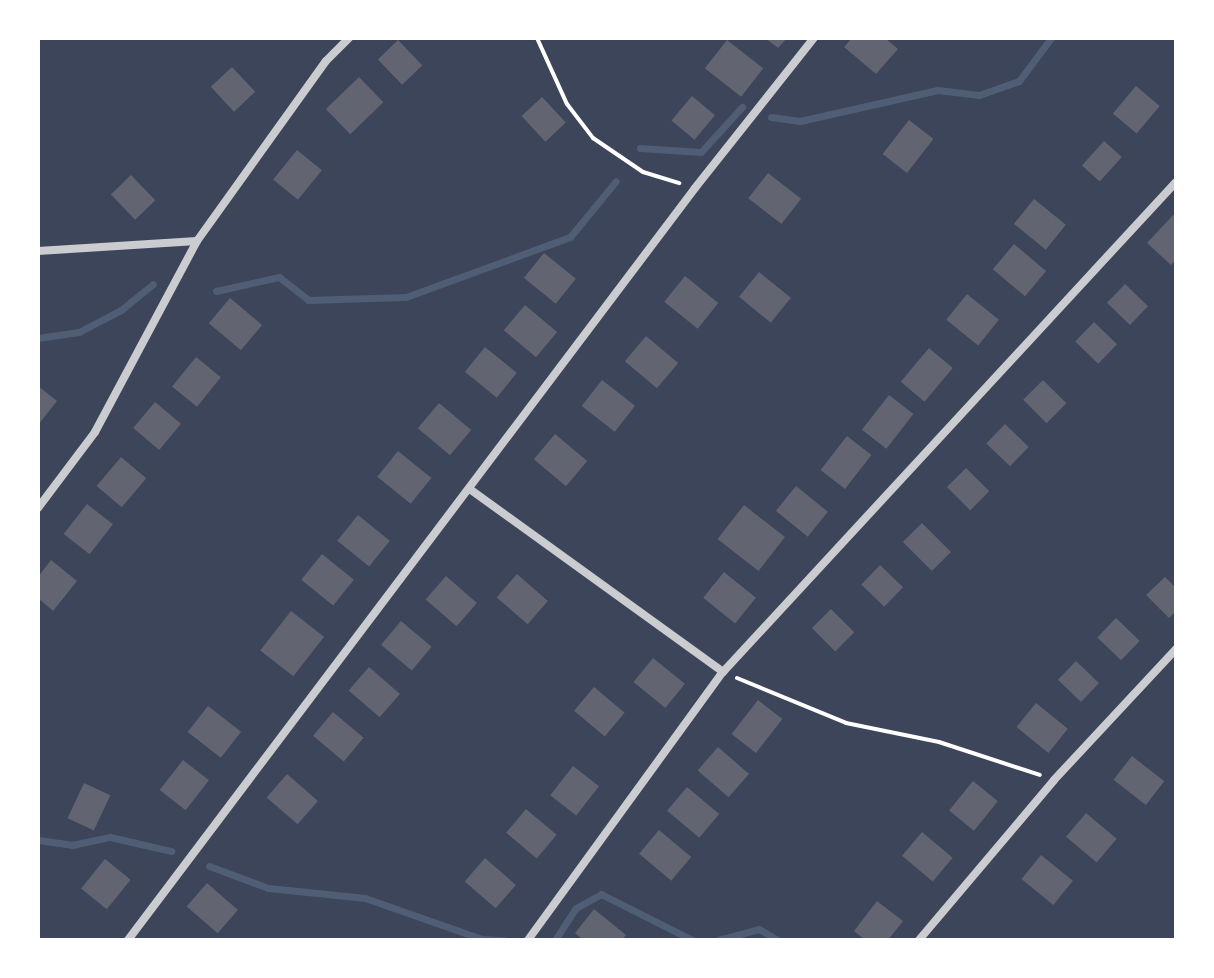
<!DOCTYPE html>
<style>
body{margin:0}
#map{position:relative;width:1214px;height:978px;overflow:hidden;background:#2d3142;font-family:"DejaVu Sans",sans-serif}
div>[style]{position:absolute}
.green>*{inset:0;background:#3c4559;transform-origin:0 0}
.stream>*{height:7px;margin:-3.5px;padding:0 3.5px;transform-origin:3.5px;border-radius:3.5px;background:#4f5d75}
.building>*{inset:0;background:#626471;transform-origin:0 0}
.path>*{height:4px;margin:-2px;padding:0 2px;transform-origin:2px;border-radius:2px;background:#fff}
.minor>*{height:8px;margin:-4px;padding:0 4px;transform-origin:4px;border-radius:4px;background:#caccd0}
span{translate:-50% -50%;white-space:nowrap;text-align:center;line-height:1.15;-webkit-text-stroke:6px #fff;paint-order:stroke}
.frame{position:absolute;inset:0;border:40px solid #fff;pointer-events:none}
</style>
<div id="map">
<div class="green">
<div style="left:38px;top:38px;width:1138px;height:902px"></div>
</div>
<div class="stream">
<div style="left:771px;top:117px;width:29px;rotate:8deg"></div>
<div style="left:800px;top:121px;width:141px;rotate:-12.7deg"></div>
<div style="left:938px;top:90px;width:41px;rotate:7deg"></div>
<div style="left:979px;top:95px;width:42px;rotate:-19.3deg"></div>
<div style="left:1019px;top:81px;width:54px;rotate:-53.3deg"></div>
<div style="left:640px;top:148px;width:61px;rotate:3.8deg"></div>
<div style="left:701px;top:152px;width:61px;rotate:-47.7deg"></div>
<div style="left:216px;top:291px;width:65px;rotate:-12.5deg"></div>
<div style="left:279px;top:277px;width:37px;rotate:38deg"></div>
<div style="left:308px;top:300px;width:98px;rotate:-1.8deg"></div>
<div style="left:406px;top:297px;width:175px;rotate:-20.1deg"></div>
<div style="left:570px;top:237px;width:72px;rotate:-50.6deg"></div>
<div style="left:38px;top:338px;width:41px;rotate:-8.3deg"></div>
<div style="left:79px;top:332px;width:47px;rotate:-27.6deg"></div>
<div style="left:121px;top:310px;width:41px;rotate:-39.1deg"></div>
<div style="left:38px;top:840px;width:34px;rotate:8deg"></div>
<div style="left:72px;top:845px;width:39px;rotate:-12deg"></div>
<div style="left:110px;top:837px;width:63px;rotate:12.9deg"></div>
<div style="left:209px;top:866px;width:63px;rotate:20.4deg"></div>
<div style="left:268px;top:888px;width:98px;rotate:5.9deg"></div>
<div style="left:365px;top:898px;width:124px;rotate:19.3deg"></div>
<div style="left:482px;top:939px;width:22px;rotate:3deg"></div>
<div style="left:555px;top:940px;width:38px;rotate:-57deg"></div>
<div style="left:576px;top:908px;width:29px;rotate:-29deg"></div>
<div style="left:601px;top:894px;width:102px;rotate:26.8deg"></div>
<div style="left:718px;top:940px;width:42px;rotate:-15deg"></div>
<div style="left:759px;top:929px;width:21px;rotate:31deg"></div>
</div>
<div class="building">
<div style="clip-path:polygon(765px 38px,787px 38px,778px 48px)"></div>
<div style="clip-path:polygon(852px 38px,885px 38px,898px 49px,876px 74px,844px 47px)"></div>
<div style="left:398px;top:40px;width:35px;height:28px;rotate:46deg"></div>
<div style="left:727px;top:40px;width:46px;height:36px;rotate:38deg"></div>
<div style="left:232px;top:67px;width:34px;height:29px;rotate:47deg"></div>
<div style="left:359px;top:77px;width:35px;height:46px;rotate:46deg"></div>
<div style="left:1136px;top:86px;width:31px;height:36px;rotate:40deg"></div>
<div style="left:692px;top:96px;width:30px;height:32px;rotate:40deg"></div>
<div style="left:542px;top:97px;width:35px;height:28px;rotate:47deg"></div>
<div style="left:909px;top:120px;width:31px;height:43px;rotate:38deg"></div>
<div style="left:1104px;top:141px;width:24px;height:33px;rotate:42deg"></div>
<div style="left:297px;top:150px;width:32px;height:38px;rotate:39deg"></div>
<div style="left:768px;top:173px;width:42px;height:32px;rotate:38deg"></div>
<div style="left:131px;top:175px;width:35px;height:28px;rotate:46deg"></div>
<div style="left:1034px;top:199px;width:41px;height:32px;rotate:39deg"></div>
<div style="clip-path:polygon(1176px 212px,1176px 260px,1171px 265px,1147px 243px)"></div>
<div style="left:1014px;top:244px;width:42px;height:33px;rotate:40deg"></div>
<div style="left:544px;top:253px;width:41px;height:32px;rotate:39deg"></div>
<div style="left:759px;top:272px;width:41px;height:32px;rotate:39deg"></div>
<div style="left:685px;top:276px;width:43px;height:33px;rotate:39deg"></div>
<div style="left:1125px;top:284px;width:32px;height:26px;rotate:44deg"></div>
<div style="left:967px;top:294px;width:41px;height:33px;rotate:39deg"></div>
<div style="left:230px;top:298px;width:42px;height:33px;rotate:40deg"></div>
<div style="left:525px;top:305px;width:42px;height:33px;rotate:40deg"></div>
<div style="left:1094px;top:322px;width:32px;height:27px;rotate:44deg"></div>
<div style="left:646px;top:336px;width:42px;height:33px;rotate:40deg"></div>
<div style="left:485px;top:347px;width:41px;height:32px;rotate:39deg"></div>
<div style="left:929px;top:348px;width:31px;height:44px;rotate:40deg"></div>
<div style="left:196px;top:357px;width:32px;height:38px;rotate:39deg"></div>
<div style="left:602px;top:380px;width:42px;height:33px;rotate:38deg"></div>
<div style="left:1043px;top:380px;width:33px;height:28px;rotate:45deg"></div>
<div style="clip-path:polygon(38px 386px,57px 401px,38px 425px)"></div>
<div style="left:889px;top:395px;width:31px;height:44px;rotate:38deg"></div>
<div style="left:155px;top:402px;width:34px;height:34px;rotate:40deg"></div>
<div style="left:439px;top:403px;width:42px;height:33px;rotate:40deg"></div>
<div style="left:1005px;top:424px;width:33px;height:27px;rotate:44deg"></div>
<div style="left:555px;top:434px;width:42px;height:33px;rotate:40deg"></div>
<div style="left:847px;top:436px;width:31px;height:43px;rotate:38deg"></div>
<div style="left:398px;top:451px;width:43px;height:33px;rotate:39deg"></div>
<div style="left:121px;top:457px;width:33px;height:38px;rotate:40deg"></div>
<div style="left:966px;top:468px;width:33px;height:27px;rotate:45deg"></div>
<div style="left:796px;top:486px;width:41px;height:32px;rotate:39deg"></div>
<div style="left:87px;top:504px;width:33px;height:38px;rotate:38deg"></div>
<div style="left:744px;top:505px;width:52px;height:43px;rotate:38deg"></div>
<div style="left:358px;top:515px;width:41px;height:33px;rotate:39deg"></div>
<div style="left:922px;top:523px;width:41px;height:27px;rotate:45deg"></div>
<div style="left:322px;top:554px;width:41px;height:33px;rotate:39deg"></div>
<div style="clip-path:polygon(51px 560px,77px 581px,53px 611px,38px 598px,38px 577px)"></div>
<div style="left:880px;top:565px;width:32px;height:27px;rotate:44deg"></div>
<div style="left:724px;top:572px;width:41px;height:33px;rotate:39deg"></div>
<div style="left:517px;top:574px;width:41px;height:31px;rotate:41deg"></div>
<div style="left:446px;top:576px;width:41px;height:31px;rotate:41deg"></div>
<div style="clip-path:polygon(1165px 577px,1176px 588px,1176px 611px,1169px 618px,1146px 595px)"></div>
<div style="left:831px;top:609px;width:33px;height:27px;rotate:45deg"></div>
<div style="left:291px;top:611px;width:42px;height:50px;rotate:38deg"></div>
<div style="left:1116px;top:618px;width:33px;height:27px;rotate:44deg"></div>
<div style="left:401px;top:621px;width:40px;height:31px;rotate:40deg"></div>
<div style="left:653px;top:658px;width:41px;height:31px;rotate:39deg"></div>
<div style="left:1076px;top:661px;width:32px;height:26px;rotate:44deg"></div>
<div style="left:369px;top:667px;width:41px;height:31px;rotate:41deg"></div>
<div style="left:594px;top:687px;width:40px;height:31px;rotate:40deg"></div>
<div style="left:758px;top:700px;width:31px;height:43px;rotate:38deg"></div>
<div style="left:1036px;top:703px;width:41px;height:31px;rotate:39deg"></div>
<div style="left:208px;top:706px;width:42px;height:33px;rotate:38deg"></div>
<div style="left:333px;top:712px;width:40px;height:31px;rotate:40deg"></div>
<div style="left:718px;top:747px;width:41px;height:31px;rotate:41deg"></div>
<div style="left:1132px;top:756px;width:41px;height:30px;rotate:38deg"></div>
<div style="left:183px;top:760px;width:33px;height:38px;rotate:38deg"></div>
<div style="left:573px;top:766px;width:33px;height:37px;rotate:38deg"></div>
<div style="left:287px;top:774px;width:41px;height:31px;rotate:41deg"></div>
<div style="left:973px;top:781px;width:32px;height:38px;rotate:39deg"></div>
<div style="left:84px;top:783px;width:29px;height:39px;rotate:25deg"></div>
<div style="left:687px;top:787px;width:42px;height:31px;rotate:40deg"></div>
<div style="left:526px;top:809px;width:40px;height:31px;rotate:40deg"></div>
<div style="left:1086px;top:813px;width:40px;height:31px;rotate:40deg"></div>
<div style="left:659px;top:830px;width:42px;height:31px;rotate:40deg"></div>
<div style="left:922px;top:832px;width:40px;height:31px;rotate:40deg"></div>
<div style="left:1041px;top:855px;width:41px;height:31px;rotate:39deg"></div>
<div style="left:485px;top:858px;width:41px;height:31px;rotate:41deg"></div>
<div style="left:105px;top:859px;width:33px;height:38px;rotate:39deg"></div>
<div style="left:207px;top:883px;width:41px;height:31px;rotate:41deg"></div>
<div style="clip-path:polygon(877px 901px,903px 921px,888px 940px,865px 940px,854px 931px)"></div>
<div style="clip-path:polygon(594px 909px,626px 935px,622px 940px,583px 940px,575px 933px)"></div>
</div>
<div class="path">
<div style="left:537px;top:38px;width:72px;rotate:65.6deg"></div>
<div style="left:567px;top:104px;width:43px;rotate:52.6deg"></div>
<div style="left:593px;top:138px;width:60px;rotate:34.2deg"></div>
<div style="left:643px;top:172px;width:38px;rotate:17deg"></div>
<div style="left:737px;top:678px;width:118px;rotate:22.4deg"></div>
<div style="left:846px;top:723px;width:95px;rotate:11.5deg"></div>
<div style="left:939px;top:742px;width:106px;rotate:18.1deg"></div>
</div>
<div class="minor">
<div style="left:38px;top:251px;width:159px;rotate:-3.6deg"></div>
<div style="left:471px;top:490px;width:311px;rotate:35.8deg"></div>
<div style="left:38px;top:508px;width:95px;rotate:-53.1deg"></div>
<div style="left:95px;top:432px;width:217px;rotate:-61.9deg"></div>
<div style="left:197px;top:241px;width:221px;rotate:-54.4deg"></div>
<div style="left:326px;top:61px;width:33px;rotate:-45deg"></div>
<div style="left:128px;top:940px;width:942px;rotate:-52.98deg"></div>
<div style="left:695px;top:188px;width:191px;rotate:-51.6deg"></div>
<div style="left:528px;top:940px;width:331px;rotate:-54deg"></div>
<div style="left:723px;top:672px;width:667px;rotate:-47.25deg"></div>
<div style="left:919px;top:940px;width:209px;rotate:-49.8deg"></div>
<div style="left:1054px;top:780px;width:179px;rotate:-47deg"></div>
</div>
<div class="frame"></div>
</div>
